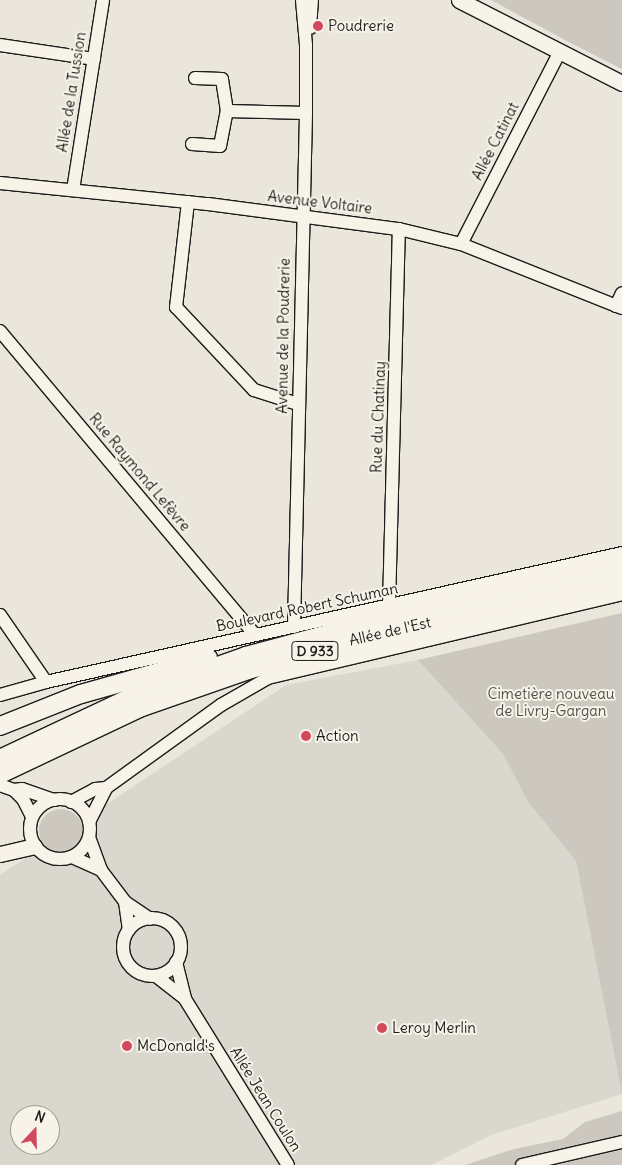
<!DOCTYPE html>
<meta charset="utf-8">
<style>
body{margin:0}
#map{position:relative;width:622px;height:1165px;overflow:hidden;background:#eae6dc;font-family:Delius,sans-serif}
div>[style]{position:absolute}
.built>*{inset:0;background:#dad7ce}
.green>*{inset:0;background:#ccc8c0}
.round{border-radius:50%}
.roads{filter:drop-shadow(1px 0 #1c1c1c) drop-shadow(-1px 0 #1c1c1c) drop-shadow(0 1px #1c1c1c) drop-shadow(0 -1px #1c1c1c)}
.minor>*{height:12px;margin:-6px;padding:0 6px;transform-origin:6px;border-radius:6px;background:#f7f3e8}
.minor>.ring{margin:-6px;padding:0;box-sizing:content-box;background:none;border:12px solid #f7f3e8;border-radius:50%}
.major>*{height:15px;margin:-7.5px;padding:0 7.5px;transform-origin:7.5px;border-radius:7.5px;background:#f7f3e8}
.highway>*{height:18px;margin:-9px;padding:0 9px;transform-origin:9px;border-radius:9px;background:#f7f3e8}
.dots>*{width:14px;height:14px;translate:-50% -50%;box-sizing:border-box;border:2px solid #f7f3e8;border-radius:50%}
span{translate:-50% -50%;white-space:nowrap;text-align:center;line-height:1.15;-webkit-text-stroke:4px #f7f3e8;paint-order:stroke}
.shield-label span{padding:1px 4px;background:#f7f3e8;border:1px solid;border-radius:4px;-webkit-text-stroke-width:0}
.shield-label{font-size:14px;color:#1c1c1c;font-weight:700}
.poi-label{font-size:15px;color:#1c1c1c}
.left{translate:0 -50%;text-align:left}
.street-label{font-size:15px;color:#1c1c1c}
.park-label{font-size:15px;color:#51504d}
.north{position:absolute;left:10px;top:1105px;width:50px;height:50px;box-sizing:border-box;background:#f7f3e8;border:1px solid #9f9d96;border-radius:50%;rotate:21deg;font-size:14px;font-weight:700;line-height:20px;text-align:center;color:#1c1c1c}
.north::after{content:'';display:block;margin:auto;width:18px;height:22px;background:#d1495b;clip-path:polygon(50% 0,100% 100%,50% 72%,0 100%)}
</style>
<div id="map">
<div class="built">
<div style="clip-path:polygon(evenodd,418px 660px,503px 754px,528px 802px,576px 861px,622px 1094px,491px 1135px,431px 1165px,0 1165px,0 875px,286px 685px,418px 660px,20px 1115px,50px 1115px,50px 1145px,20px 1145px,20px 1115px)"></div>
</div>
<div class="green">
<div style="clip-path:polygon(491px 0,622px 0,622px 69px,565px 40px)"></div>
<div style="clip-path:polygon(622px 613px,622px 1094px,576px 861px,528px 802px,503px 754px,418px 660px)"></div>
<div class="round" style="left:39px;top:809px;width:44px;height:44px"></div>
<div style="clip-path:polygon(622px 1111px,622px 1165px,465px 1165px,514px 1149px,563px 1139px,585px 1122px)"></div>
</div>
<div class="roads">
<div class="minor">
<div style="left:310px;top:28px;width:28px;rotate:-86deg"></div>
<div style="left:0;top:45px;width:95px;rotate:8.5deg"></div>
<div style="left:227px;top:111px;width:79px;rotate:1.5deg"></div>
<div style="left:192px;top:144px;width:28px;rotate:4deg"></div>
<div style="left:220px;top:146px;width:36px;rotate:-79deg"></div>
<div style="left:227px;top:111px;width:32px;rotate:-99deg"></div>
<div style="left:222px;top:79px;width:27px;rotate:-178deg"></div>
<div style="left:0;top:183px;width:209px;rotate:5.8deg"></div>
<div style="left:208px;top:204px;width:193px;rotate:7.5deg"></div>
<div style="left:399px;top:229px;width:64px;rotate:13.6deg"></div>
<div style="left:461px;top:244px;width:173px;rotate:21.7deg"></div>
<div style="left:73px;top:190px;width:192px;rotate:-81deg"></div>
<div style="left:188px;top:202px;width:106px;rotate:96.5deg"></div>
<div style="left:176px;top:307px;width:114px;rotate:46.8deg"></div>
<div style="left:254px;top:390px;width:46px;rotate:17.7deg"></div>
<div style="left:461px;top:244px;width:215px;rotate:-62.8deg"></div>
<div style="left:616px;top:306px;width:14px;rotate:-65deg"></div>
<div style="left:0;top:331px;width:397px;rotate:50deg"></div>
<div style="left:389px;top:606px;width:377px;rotate:-88.5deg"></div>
<div style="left:0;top:615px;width:81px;rotate:55.5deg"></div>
<div style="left:294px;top:627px;width:514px;rotate:-88.66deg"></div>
<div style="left:306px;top:113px;width:68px;rotate:-90deg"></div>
<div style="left:306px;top:45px;width:45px;rotate:-95.1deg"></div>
<div style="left:0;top:695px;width:48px;rotate:-15.8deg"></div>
<div style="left:46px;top:682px;width:590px;rotate:-12.62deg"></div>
<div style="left:0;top:785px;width:15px;rotate:20deg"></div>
<div style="left:14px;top:790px;width:13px;rotate:45deg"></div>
<div style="left:23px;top:799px;width:20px;rotate:63deg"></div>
<div style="left:14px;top:790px;width:8px;rotate:-7deg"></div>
<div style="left:22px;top:789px;width:34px;rotate:19deg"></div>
<div class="ring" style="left:30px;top:799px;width:48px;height:48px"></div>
<div style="left:71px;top:802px;width:27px;rotate:-28deg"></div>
<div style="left:95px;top:789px;width:11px;rotate:-5deg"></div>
<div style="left:89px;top:822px;width:38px;rotate:-63deg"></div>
<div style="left:106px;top:788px;width:142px;rotate:-35.8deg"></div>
<div style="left:221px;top:705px;width:54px;rotate:-29.9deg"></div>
<div style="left:268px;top:678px;width:364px;rotate:-13.3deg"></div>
<div style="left:89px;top:837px;width:35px;rotate:70deg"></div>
<div style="left:101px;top:870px;width:40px;rotate:53deg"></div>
<div style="left:125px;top:902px;width:30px;rotate:34deg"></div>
<div style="left:72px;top:857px;width:32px;rotate:24deg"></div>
<div style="left:125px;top:902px;width:28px;rotate:82deg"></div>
<div class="ring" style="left:123px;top:918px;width:46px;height:46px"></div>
<div style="left:176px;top:962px;width:38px;rotate:76deg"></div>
<div style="left:185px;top:999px;width:195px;rotate:58.2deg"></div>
<div style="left:156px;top:976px;width:37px;rotate:38deg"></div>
<div style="left:522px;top:1165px;width:103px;rotate:-13deg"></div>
</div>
<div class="major">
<div style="left:459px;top:0;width:183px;rotate:27deg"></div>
<div style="left:0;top:854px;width:35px;rotate:-13deg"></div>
</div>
<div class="highway">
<div style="left:0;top:726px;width:87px;rotate:-21.6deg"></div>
<div style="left:81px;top:694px;width:132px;rotate:-15.8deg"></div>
<div style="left:0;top:759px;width:150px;rotate:-25.2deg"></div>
<div style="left:136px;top:695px;width:117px;rotate:-19.5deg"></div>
<div style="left:246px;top:656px;width:120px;rotate:-15deg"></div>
<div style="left:362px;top:625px;width:267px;rotate:-12.8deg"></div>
<div style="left:0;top:774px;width:157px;rotate:-25.3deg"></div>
<div style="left:142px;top:707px;width:115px;rotate:-19.2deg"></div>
<div style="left:251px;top:669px;width:382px;rotate:-13.5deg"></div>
</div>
</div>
<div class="dots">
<div style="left:318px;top:26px;background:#d1495b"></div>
<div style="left:306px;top:736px;background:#d1495b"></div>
<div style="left:382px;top:1028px;background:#d1495b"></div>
<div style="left:127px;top:1046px;background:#d1495b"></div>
</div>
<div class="shield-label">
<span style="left:315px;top:651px">D 933</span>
</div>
<div class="poi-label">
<span class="left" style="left:328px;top:26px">Poudrerie</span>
<span class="left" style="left:316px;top:736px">Action</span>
<span class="left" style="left:392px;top:1028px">Leroy Merlin</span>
<span class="left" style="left:137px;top:1046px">McDonald's</span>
</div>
<div class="street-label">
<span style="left:71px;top:92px;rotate:-81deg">Allée de la Tussion</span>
<span style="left:495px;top:141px;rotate:-63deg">Allée Catinat</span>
<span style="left:320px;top:202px;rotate:7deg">Avenue Voltaire</span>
<span style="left:283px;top:336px;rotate:-89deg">Avenue de la Poudrerie</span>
<span style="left:378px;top:417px;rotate:-88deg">Rue du Chatinay</span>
<span style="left:140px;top:472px;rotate:50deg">Rue Raymond Lefèvre</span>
<span style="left:307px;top:607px;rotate:-12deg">Boulevard Robert Schuman</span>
<span style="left:390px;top:631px;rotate:-13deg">Allée de l'Est</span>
<span style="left:266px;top:1099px;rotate:58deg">Allée Jean Coulon</span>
</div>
<div class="park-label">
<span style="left:551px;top:702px">Cimetière nouveau<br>de Livry-Gargan</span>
</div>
<div class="north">N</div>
</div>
